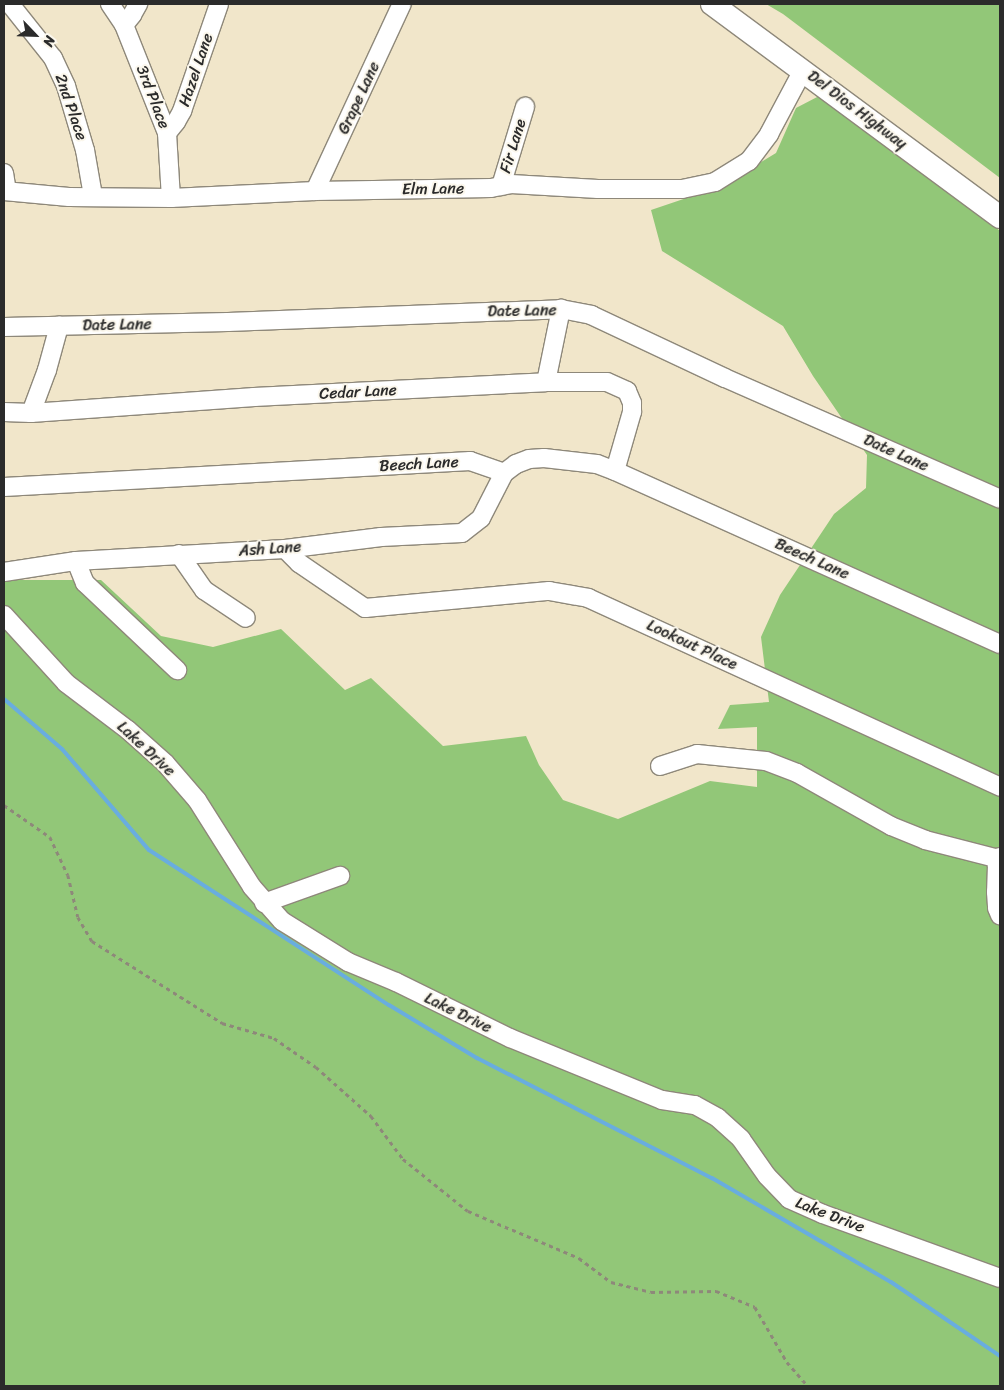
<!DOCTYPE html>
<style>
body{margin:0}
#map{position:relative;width:1004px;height:1390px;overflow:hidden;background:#f1e6ca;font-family:Sriracha,sans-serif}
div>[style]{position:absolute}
.green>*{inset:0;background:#92c778}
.stream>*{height:4px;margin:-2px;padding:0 2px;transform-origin:2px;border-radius:2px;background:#69addf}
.path>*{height:2.5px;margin-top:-1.25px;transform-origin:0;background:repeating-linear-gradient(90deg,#8e887a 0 4px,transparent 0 8px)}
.roads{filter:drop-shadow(1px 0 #8e887a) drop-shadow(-1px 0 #8e887a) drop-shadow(0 1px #8e887a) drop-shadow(0 -1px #8e887a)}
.minor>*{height:18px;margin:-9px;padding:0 9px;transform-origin:9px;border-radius:9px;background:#fff}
.major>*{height:22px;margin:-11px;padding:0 11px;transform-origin:11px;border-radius:11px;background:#fff}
span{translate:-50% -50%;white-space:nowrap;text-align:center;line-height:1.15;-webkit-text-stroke:4px #fbf7ec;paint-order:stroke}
.street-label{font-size:16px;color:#2b2b2b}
.frame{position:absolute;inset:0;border:5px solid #2b2b2b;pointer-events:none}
.north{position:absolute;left:10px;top:10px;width:50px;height:50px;-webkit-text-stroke:4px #fbf7ec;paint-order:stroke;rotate:114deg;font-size:14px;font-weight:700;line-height:20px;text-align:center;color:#2b2b2b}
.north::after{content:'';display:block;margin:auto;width:18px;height:22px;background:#2b2b2b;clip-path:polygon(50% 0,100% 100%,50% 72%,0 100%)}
</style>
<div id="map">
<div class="green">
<div style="clip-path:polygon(766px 4px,1000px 4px,1000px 178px,783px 14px)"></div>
<div style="clip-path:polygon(821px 95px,979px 213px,1000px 231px,1000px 1386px,4px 1386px,4px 580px,101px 580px,161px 636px,213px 647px,281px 629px,345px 690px,371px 678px,443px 746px,526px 736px,539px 765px,563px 800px,618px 819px,710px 781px,757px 787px,757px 727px,718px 729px,730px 705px,769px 702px,761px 637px,780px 595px,834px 514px,866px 488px,867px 455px,813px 376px,783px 326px,662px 251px,651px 210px,722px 186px,776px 153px,796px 108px)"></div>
</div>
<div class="stream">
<div style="left:4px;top:699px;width:77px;rotate:40.8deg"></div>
<div style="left:62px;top:749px;width:133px;rotate:49.3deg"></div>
<div style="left:149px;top:850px;width:286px;rotate:32.9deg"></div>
<div style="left:389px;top:1005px;width:103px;rotate:31.1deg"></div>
<div style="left:477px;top:1058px;width:264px;rotate:27.1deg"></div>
<div style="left:712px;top:1178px;width:207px;rotate:30.2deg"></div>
<div style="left:891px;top:1282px;width:132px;rotate:34.2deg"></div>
</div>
<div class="path">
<div style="left:4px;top:805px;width:56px;rotate:34.8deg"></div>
<div style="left:50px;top:837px;width:42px;rotate:64.7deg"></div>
<div style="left:68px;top:875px;width:43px;rotate:76.6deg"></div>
<div style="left:78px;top:917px;width:28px;rotate:60deg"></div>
<div style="left:92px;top:941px;width:154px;rotate:32.2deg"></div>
<div style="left:222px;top:1023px;width:54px;rotate:16.1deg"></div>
<div style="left:274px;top:1038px;width:51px;rotate:34.6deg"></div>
<div style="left:316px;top:1067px;width:74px;rotate:41.7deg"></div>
<div style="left:371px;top:1116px;width:54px;rotate:53.3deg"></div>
<div style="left:403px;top:1159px;width:83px;rotate:38.7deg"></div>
<div style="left:468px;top:1211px;width:121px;rotate:22.9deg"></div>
<div style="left:579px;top:1258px;width:40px;rotate:37deg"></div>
<div style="left:611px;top:1282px;width:41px;rotate:14deg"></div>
<div style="left:651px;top:1292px;width:65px;rotate:-0.9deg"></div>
<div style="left:716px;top:1291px;width:42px;rotate:22.3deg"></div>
<div style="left:755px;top:1307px;width:64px;rotate:59.8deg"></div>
<div style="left:787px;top:1362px;width:32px;rotate:49deg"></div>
</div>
<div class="roads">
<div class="minor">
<div style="left:10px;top:4px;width:69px;rotate:51.5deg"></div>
<div style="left:53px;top:58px;width:31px;rotate:65deg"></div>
<div style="left:66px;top:86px;width:67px;rotate:73.5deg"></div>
<div style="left:85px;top:150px;width:47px;rotate:80.1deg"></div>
<div style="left:110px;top:4px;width:25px;rotate:56deg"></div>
<div style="left:124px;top:25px;width:116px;rotate:68.3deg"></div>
<div style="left:167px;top:133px;width:65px;rotate:86.5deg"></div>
<div style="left:124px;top:25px;width:13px;rotate:-51deg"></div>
<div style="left:132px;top:15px;width:13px;rotate:-61deg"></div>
<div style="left:167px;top:133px;width:14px;rotate:-51deg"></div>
<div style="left:176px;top:122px;width:13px;rotate:-61deg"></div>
<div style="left:182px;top:111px;width:113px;rotate:-70.9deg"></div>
<div style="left:4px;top:173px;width:18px;rotate:81deg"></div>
<div style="left:501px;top:186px;width:83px;rotate:-73.1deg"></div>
<div style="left:4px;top:191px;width:65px;rotate:5.3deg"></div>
<div style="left:69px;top:197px;width:102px;rotate:0.6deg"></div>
<div style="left:171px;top:198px;width:144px;rotate:-2.8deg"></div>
<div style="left:315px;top:191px;width:176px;rotate:-1deg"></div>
<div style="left:491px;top:188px;width:20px;rotate:-11deg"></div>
<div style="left:511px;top:184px;width:87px;rotate:3.3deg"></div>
<div style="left:598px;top:189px;width:84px"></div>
<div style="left:682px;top:189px;width:34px;rotate:-12deg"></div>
<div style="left:715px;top:182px;width:40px;rotate:-32deg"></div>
<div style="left:749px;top:161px;width:34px;rotate:-53deg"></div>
<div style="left:769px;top:134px;width:72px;rotate:-62deg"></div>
<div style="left:315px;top:191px;width:206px;rotate:-65.1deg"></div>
<div style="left:4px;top:327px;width:224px;rotate:-1.3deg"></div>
<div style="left:228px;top:322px;width:333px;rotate:-2.2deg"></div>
<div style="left:561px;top:309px;width:31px;rotate:11deg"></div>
<div style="left:591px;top:315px;width:148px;rotate:25.2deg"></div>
<div style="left:725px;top:378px;width:300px;rotate:23.7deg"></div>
<div style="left:546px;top:382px;width:75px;rotate:-78.4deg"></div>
<div style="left:4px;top:412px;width:27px;rotate:2deg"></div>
<div style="left:31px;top:413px;width:224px;rotate:-4.1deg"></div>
<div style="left:254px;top:397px;width:292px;rotate:-2.9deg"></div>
<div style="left:546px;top:382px;width:61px"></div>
<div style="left:607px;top:382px;width:22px;rotate:24deg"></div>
<div style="left:627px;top:391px;width:13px;rotate:67deg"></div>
<div style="left:632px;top:403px;width:9px;rotate:90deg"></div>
<div style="left:632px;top:412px;width:61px;rotate:106.1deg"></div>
<div style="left:31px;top:413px;width:46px;rotate:-69.6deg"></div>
<div style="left:47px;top:370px;width:46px;rotate:-74.7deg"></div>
<div style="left:4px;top:487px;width:467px;rotate:-3.2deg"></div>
<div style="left:470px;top:461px;width:36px;rotate:19deg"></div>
<div style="left:285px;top:549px;width:20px;rotate:45deg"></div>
<div style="left:299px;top:563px;width:80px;rotate:34.3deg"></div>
<div style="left:365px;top:608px;width:185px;rotate:-5.3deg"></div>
<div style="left:549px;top:591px;width:40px;rotate:10deg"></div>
<div style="left:588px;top:598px;width:453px;rotate:24.6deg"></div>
<div style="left:179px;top:554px;width:44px;rotate:55.2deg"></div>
<div style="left:204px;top:590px;width:50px;rotate:33.7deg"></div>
<div style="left:76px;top:561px;width:24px;rotate:68deg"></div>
<div style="left:85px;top:583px;width:127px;rotate:43.4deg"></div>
<div style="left:4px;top:572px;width:73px;rotate:-8.7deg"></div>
<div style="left:76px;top:561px;width:209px;rotate:-3.3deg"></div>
<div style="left:285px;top:549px;width:97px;rotate:-7.1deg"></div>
<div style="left:381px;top:537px;width:81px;rotate:-2.8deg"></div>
<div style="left:462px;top:533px;width:24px;rotate:-38deg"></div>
<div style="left:481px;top:518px;width:51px;rotate:-62.9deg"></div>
<div style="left:504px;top:473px;width:15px;rotate:-37deg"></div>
<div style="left:516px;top:464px;width:14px;rotate:-21deg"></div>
<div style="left:529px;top:459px;width:15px;rotate:-4deg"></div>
<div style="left:544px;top:458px;width:53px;rotate:6.5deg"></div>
<div style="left:597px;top:464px;width:19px;rotate:21deg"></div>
<div style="left:615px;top:471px;width:422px;rotate:24.2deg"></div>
<div style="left:4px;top:615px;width:92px;rotate:47.6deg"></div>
<div style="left:66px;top:683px;width:78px;rotate:37.2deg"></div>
<div style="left:128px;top:730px;width:50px;rotate:41.7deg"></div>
<div style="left:165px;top:763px;width:49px;rotate:49.1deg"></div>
<div style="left:197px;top:800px;width:103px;rotate:57.7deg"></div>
<div style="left:252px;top:887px;width:45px;rotate:48.6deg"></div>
<div style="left:282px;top:921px;width:78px;rotate:31.8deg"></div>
<div style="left:348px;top:962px;width:52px;rotate:22.6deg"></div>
<div style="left:396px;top:982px;width:127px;rotate:26.2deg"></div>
<div style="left:510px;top:1038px;width:164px;rotate:22.2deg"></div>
<div style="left:662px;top:1100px;width:33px;rotate:9deg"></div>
<div style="left:695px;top:1105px;width:26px;rotate:29deg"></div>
<div style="left:718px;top:1118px;width:31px;rotate:42deg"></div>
<div style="left:741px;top:1139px;width:45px;rotate:54.9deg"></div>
<div style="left:767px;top:1176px;width:32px;rotate:46deg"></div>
<div style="left:789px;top:1199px;width:37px;rotate:24deg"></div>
<div style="left:823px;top:1214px;width:188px;rotate:19.9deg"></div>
<div style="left:660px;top:766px;width:39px;rotate:-18deg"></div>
<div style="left:697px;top:754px;width:69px;rotate:5.8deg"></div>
<div style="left:766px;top:761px;width:33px;rotate:21deg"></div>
<div style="left:797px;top:773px;width:108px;rotate:29.4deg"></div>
<div style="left:891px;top:826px;width:37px;rotate:22deg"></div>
<div style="left:925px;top:840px;width:76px;rotate:14.4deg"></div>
<div style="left:1000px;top:857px;width:9px;rotate:111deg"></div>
<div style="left:997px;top:865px;width:27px;rotate:92deg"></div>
<div style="left:996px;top:892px;width:16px;rotate:86deg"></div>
<div style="left:997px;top:908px;width:8px;rotate:67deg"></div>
<div style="left:264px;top:903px;width:81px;rotate:-19.6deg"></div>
</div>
<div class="major">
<div style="left:712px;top:4px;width:358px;rotate:36.5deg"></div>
</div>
</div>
<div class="street-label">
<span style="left:196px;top:70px;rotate:-71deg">Hazel Lane</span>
<span style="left:153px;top:97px;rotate:69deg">3rd Place</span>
<span style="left:359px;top:98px;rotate:-65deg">Grape Lane</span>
<span style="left:71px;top:107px;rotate:71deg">2nd Place</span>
<span style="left:857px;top:110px;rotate:37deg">Del Dios Highway</span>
<span style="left:513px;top:146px;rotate:-73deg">Fir Lane</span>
<span style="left:433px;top:189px;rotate:-1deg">Elm Lane</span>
<span style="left:522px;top:311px;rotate:-1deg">Date Lane</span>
<span style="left:117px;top:325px;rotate:-1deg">Date Lane</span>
<span style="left:358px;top:392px;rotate:-3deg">Cedar Lane</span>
<span style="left:896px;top:453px;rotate:24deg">Date Lane</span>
<span style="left:419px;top:464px;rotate:-3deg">Beech Lane</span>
<span style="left:270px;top:549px;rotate:-4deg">Ash Lane</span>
<span style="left:812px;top:559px;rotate:24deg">Beech Lane</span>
<span style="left:692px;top:645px;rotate:25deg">Lookout Place</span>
<span style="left:146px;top:749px;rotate:43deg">Lake Drive</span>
<span style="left:458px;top:1013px;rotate:26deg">Lake Drive</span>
<span style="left:830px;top:1215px;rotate:21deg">Lake Drive</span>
</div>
<div class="frame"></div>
<div class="north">N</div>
</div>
